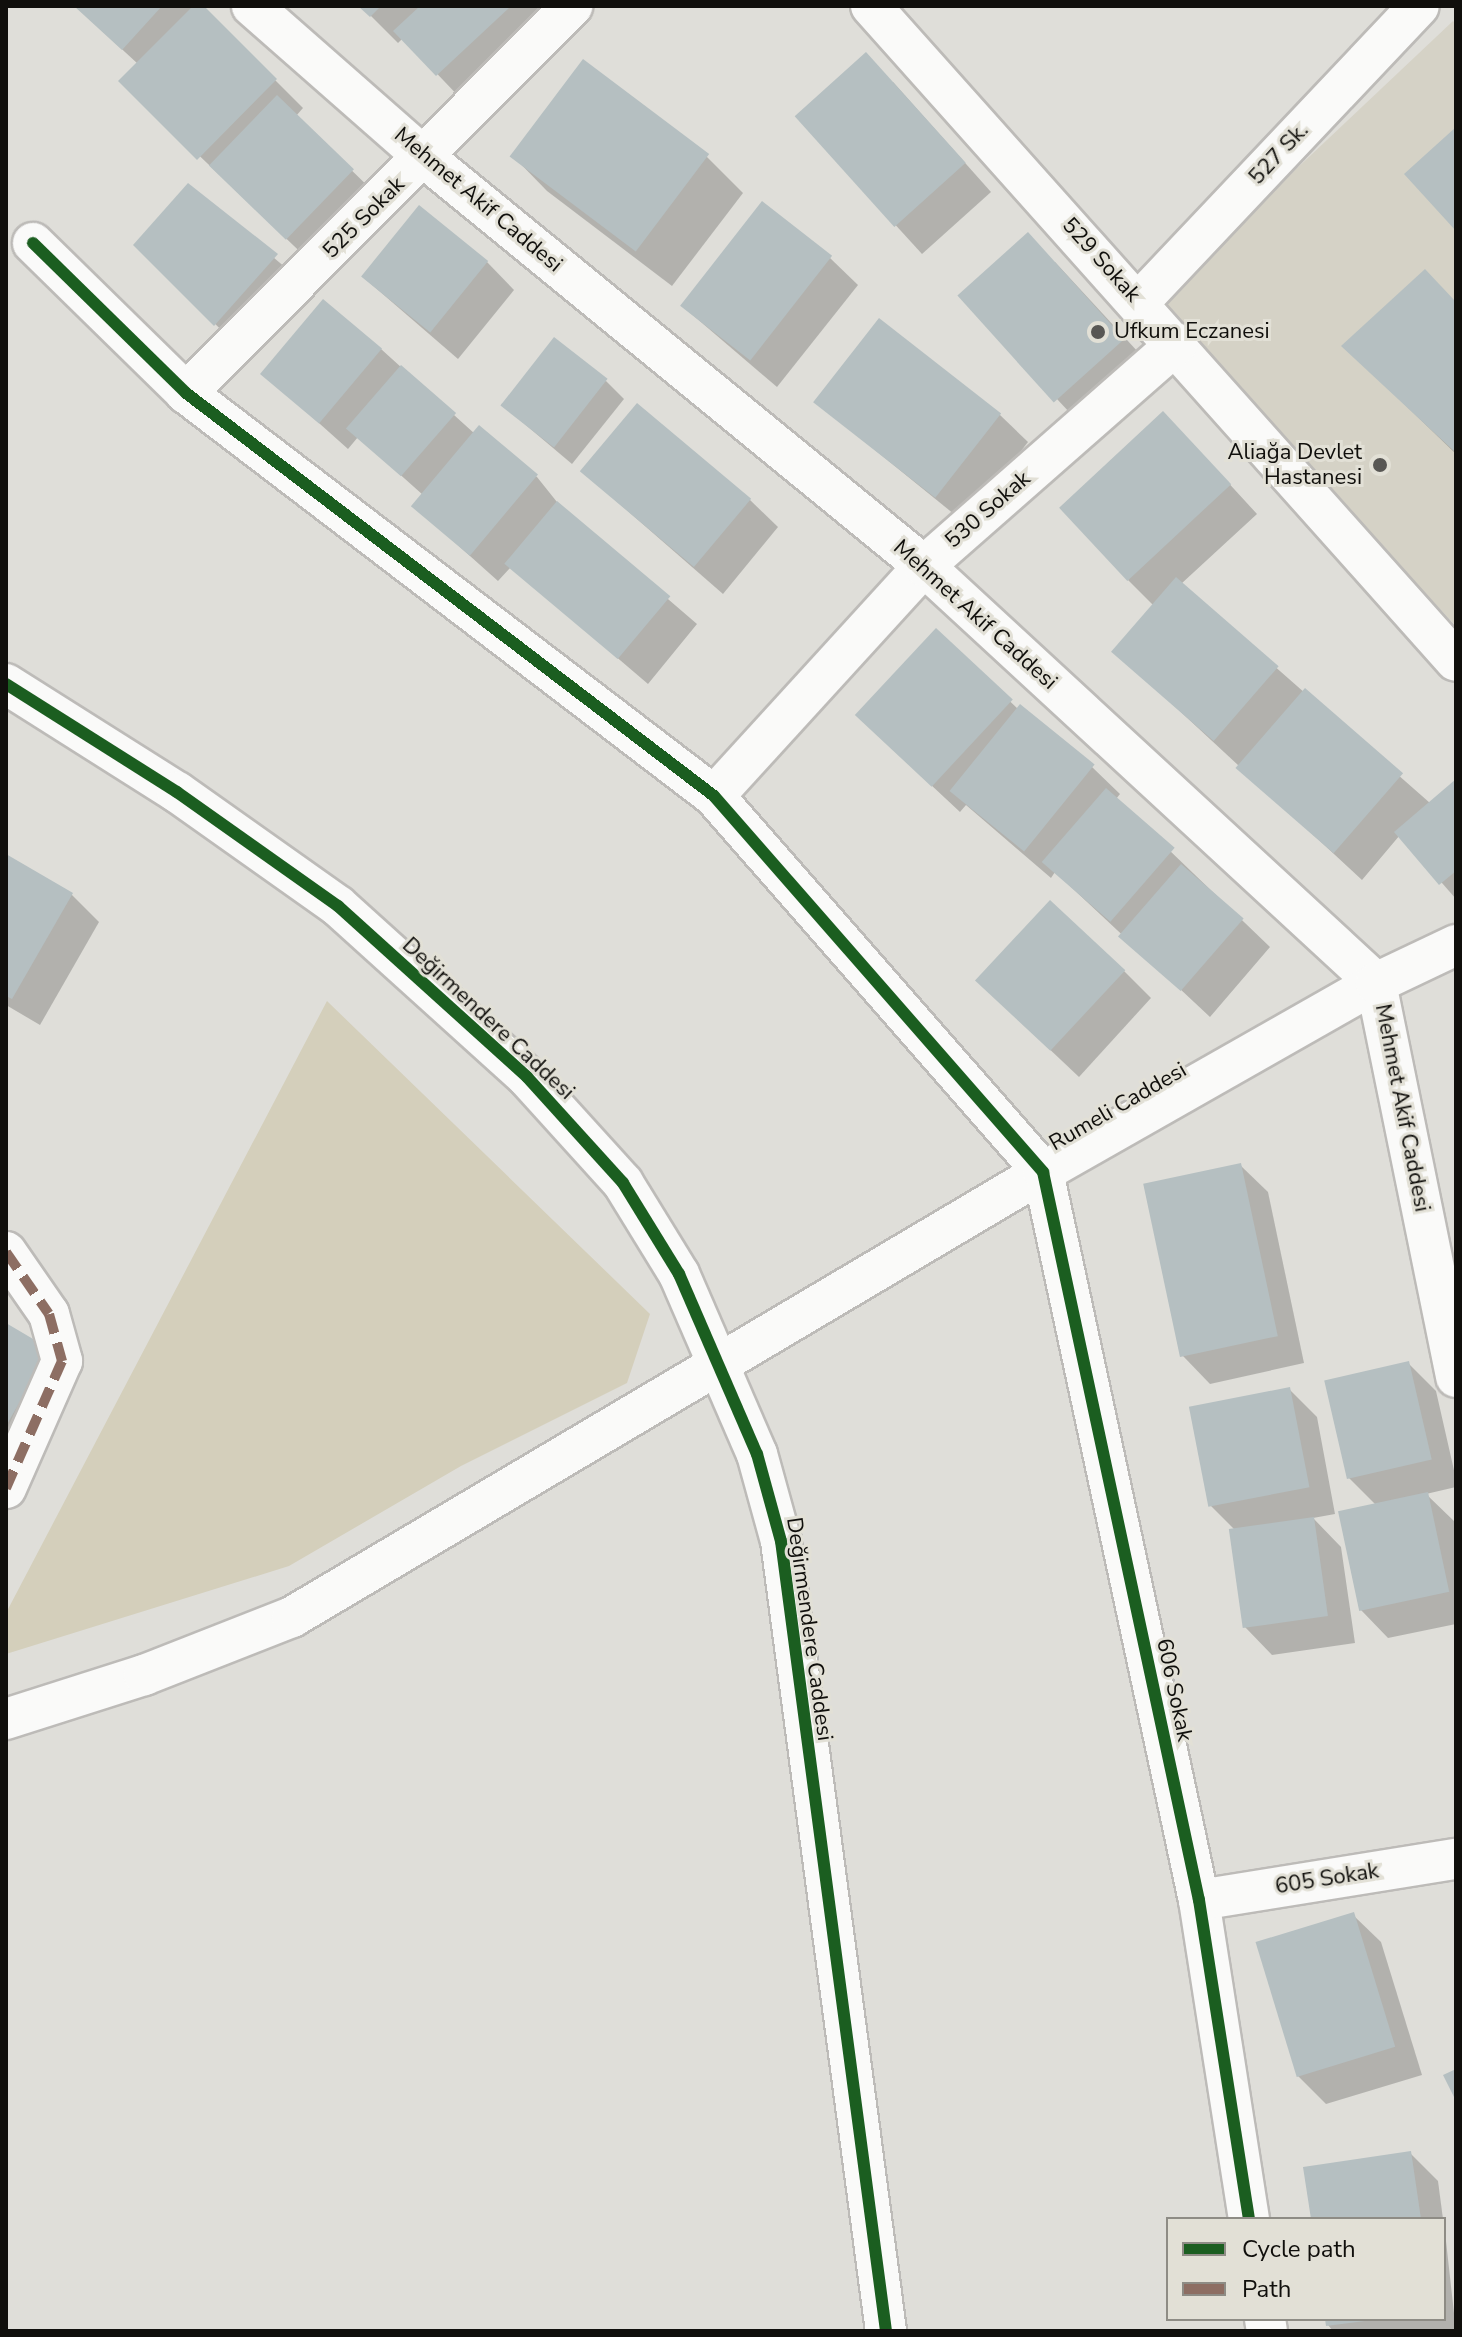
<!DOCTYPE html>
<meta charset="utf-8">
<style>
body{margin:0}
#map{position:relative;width:1462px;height:2337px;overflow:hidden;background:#dfded9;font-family:"Nunito Sans",sans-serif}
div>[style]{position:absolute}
.built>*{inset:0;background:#d5d2c6}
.green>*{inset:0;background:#d4cfbb}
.shadow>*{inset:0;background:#0003}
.building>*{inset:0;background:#b5bfc1;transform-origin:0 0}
.roads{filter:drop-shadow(2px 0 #bdbbb8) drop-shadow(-2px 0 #bdbbb8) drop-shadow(0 2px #bdbbb8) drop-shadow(0 -2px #bdbbb8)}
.minor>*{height:40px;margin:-20px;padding:0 20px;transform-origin:20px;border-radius:20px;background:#fafaf9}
.quiet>*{height:10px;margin-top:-5px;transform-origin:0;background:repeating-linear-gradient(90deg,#8d6e63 0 20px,transparent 0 30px)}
.cycleway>*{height:12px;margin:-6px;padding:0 6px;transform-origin:6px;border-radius:6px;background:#1b5e20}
.dots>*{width:22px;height:22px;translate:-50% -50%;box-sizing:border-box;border:4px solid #e2e0d6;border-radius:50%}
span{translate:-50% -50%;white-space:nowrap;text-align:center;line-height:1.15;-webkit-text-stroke:6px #e2e0d6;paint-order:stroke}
.street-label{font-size:22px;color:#100f0c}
.poi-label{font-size:22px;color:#100f0c}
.left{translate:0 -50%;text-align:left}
.right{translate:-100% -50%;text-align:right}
.frame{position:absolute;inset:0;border:8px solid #100f0c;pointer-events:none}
.legend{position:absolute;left:1166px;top:2217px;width:280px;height:104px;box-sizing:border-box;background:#e2e0d6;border:2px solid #8e8c85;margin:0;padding:10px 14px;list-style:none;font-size:24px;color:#100f0c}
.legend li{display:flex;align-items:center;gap:16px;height:40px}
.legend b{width:40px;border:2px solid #8e8c85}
</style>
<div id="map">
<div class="built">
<div style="clip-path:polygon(1453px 21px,1456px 24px,1456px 626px,1153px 304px)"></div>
</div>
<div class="green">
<div style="clip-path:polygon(327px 1001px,650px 1314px,627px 1383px,461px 1466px,289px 1566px,6px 1654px,6px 1613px)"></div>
</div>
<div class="shadow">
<div style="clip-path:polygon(75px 6px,201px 6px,303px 108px,296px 116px,380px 198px,315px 266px,121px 81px,138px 64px)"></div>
<div style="clip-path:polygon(361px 6px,547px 6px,464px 102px,403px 38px,398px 43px)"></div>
<div style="clip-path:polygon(893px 82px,991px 192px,922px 254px,797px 117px)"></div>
<div style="clip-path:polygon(512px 155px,707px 157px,743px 193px,672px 286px,547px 191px)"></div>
<div style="clip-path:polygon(188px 186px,304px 283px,243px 352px,136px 244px)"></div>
<div style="clip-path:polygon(830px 258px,858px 285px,777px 387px,681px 305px)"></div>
<div style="clip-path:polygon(487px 262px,514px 290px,458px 359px,363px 277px)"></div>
<div style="clip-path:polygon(1055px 262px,1151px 366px,1084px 428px,961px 296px)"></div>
<div style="clip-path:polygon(1456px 303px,1456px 454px,1344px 346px)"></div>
<div style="clip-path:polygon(381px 349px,475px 434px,537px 477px,561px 507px,697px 624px,648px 684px,511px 567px,498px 581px,414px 506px,423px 495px,358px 437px,348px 449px,264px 374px)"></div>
<div style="clip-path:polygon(606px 381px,624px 399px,572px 464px,501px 404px)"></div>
<div style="clip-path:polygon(817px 403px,1000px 415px,1028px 442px,965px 523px)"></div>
<div style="clip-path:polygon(1190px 441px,1257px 514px,1181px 584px,1430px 803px,1456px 781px,1456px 899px,1400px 835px,1362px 880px,1115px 651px,1154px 606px,1128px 580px)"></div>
<div style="clip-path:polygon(583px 472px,750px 500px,778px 527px,723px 594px)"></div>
<div style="clip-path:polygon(936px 631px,1018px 709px,1092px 767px,1120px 794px,1116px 799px,1270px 947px,1210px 1017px,1055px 872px,1051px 878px,966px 805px,960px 812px,885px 742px)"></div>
<div style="clip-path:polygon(6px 857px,72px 895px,99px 922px,40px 1025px,6px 1005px)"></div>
<div style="clip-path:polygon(1124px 971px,1151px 998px,1079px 1077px,1006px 1008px)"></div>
<div style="clip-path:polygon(1240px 1165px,1268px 1192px,1304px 1363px,1210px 1384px,1183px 1356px)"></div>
<div style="clip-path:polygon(6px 1326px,49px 1350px,6px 1490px)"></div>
<div style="clip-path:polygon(1409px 1364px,1436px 1391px,1456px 1479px,1456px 1487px,1426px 1494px,1455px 1522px,1456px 1624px,1388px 1638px,1361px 1610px,1376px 1505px,1349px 1478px)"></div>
<div style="clip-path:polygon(1289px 1389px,1317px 1417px,1335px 1514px,1313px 1518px,1341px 1547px,1355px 1643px,1272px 1655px,1245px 1627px,1235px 1530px,1210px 1505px)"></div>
<div style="clip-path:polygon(1353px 1915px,1381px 1942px,1422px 2075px,1326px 2104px,1298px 2076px)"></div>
<div style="clip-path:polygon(1411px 2154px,1438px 2181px,1443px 2219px,1313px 2219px)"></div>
<div style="clip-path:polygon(1444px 2223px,1456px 2331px,1333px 2331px,1328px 2325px,1327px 2319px,1444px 2319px)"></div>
</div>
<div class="building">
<div style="clip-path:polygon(74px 6px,162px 6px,122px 50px)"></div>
<div style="clip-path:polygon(193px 6px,204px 6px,277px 79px,197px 160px,118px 81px)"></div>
<div style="clip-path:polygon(358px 6px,381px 6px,370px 17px)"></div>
<div style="clip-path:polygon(420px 6px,511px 6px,436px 76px,393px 31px)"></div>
<div style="left:866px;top:52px;width:149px;height:96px;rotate:48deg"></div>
<div style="left:583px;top:59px;width:158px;height:122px;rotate:37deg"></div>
<div style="left:277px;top:95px;width:107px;height:98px;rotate:44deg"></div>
<div style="clip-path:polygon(1456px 127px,1456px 231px,1404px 174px)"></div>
<div style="clip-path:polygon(188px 183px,278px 254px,214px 326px,133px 245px)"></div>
<div style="left:762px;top:201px;width:89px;height:133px;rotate:38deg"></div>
<div style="left:419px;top:205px;width:89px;height:92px;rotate:39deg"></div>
<div style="left:1028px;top:232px;width:144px;height:95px;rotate:48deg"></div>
<div style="clip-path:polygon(1425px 269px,1456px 302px,1456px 453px,1341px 346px)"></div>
<div style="left:323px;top:299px;width:77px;height:98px;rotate:40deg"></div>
<div style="left:879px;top:318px;width:155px;height:107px;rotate:38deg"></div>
<div style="left:554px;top:337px;width:68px;height:87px;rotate:38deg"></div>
<div style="left:401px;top:365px;width:73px;height:84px;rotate:41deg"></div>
<div style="left:637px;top:403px;width:149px;height:89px;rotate:40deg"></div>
<div style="left:1163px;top:411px;width:100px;height:142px;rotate:47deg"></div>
<div style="left:479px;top:425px;width:77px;height:106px;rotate:40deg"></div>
<div style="left:557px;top:501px;width:148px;height:82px;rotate:40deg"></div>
<div style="left:1176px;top:577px;width:136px;height:99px;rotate:41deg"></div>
<div style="left:936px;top:628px;width:105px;height:119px;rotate:43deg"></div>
<div style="left:1305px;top:688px;width:130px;height:106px;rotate:41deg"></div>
<div style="left:1020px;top:704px;width:96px;height:112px;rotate:39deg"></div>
<div style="clip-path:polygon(1456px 779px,1456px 871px,1439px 885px,1394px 832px)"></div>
<div style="left:1106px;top:788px;width:91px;height:98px;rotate:41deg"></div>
<div style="clip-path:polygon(6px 854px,73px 893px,12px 999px,6px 996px)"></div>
<div style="left:1181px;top:864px;width:83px;height:96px;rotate:41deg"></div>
<div style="left:1050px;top:900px;width:103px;height:110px;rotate:43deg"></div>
<div style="left:1241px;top:1163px;width:177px;height:100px;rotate:78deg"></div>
<div style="clip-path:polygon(6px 1323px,50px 1349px,6px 1426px)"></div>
<div style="left:1409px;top:1361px;width:101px;height:87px;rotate:77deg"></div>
<div style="left:1290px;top:1387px;width:102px;height:103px;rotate:79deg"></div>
<div style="left:1428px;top:1492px;width:102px;height:92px;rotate:78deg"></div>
<div style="left:1314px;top:1517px;width:100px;height:86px;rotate:82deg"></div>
<div style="left:1354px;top:1912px;width:141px;height:103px;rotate:73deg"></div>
<div style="clip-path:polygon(1456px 2069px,1456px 2101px,1443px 2075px)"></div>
<div style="clip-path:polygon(1411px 2151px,1421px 2219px,1311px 2219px,1303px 2167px)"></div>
<div style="clip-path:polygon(1325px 2319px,1365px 2319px,1365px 2321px,1326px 2326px)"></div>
</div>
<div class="roads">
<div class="minor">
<div style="left:252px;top:6px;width:230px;rotate:41.3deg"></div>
<div style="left:425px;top:158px;width:645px;rotate:39.27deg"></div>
<div style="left:924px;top:566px;width:615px;rotate:42.69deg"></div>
<div style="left:1376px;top:983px;width:402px;rotate:78.5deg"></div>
<div style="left:871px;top:6px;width:878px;rotate:48.23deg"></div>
<div style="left:33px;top:243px;width:214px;rotate:44.4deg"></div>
<div style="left:186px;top:393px;width:664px;rotate:37.35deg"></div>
<div style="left:714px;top:796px;width:500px;rotate:48.8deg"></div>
<div style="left:1043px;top:1172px;width:745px;rotate:77.91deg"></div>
<div style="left:1199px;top:1900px;width:323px;rotate:81.1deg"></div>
<div style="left:1139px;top:302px;width:407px;rotate:-46.6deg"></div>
<div style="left:186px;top:393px;width:547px;rotate:-45.07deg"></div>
<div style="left:6px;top:684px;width:202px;rotate:32.3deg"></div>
<div style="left:177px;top:792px;width:197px;rotate:35.3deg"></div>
<div style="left:338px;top:906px;width:255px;rotate:42.1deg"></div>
<div style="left:527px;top:1077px;width:143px;rotate:47.8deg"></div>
<div style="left:623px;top:1183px;width:107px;rotate:58.4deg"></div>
<div style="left:679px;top:1274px;width:196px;rotate:66.6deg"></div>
<div style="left:757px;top:1454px;width:90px;rotate:74.6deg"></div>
<div style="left:781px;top:1541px;width:797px;rotate:82.43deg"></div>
<div style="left:714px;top:796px;width:311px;rotate:-47.6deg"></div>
<div style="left:924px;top:566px;width:337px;rotate:-41.3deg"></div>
<div style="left:6px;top:1252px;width:75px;rotate:55.3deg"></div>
<div style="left:49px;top:1314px;width:49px;rotate:74.5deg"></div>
<div style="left:62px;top:1361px;width:139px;rotate:113.8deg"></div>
<div style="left:6px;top:1719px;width:145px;rotate:-17.7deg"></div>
<div style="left:144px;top:1675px;width:159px;rotate:-21.4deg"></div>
<div style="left:292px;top:1617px;width:873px;rotate:-30.65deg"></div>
<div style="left:1043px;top:1172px;width:383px;rotate:-29.6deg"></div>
<div style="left:1376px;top:983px;width:89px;rotate:-25.4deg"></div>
<div style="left:1199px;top:1900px;width:260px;rotate:-9.1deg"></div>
<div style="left:1265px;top:2319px;width:12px;rotate:81deg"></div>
</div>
</div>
<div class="quiet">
<div style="left:6px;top:1252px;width:75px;rotate:55.3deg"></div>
<div style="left:49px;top:1314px;width:49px;rotate:74.5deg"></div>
<div style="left:62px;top:1361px;width:139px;rotate:113.8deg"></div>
</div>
<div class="cycleway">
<div style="left:33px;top:243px;width:214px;rotate:44.4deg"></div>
<div style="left:186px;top:393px;width:664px;rotate:37.35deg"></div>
<div style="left:714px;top:796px;width:500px;rotate:48.8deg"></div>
<div style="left:1043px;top:1172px;width:745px;rotate:77.91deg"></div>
<div style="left:1199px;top:1900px;width:323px;rotate:81.1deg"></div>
<div style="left:6px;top:684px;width:202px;rotate:32.3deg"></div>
<div style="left:177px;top:792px;width:197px;rotate:35.3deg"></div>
<div style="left:338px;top:906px;width:255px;rotate:42.1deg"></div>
<div style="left:527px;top:1077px;width:143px;rotate:47.8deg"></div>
<div style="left:623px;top:1183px;width:107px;rotate:58.4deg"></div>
<div style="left:679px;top:1274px;width:196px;rotate:66.6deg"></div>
<div style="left:757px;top:1454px;width:90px;rotate:74.6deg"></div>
<div style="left:781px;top:1541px;width:797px;rotate:82.43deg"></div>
</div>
<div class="dots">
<div style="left:1098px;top:332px;background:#585754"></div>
<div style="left:1380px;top:465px;background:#585754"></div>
</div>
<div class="street-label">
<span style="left:1279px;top:154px;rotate:-47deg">527 Sk.</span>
<span style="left:478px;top:200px;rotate:40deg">Mehmet Akif Caddesi</span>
<span style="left:364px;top:218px;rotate:-45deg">525 Sokak</span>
<span style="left:1101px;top:260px;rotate:48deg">529 Sokak</span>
<span style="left:988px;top:510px;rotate:-41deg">530 Sokak</span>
<span style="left:975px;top:615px;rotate:42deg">Mehmet Akif Caddesi</span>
<span style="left:488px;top:1019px;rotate:43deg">Değirmendere Caddesi</span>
<span style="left:1118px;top:1107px;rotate:-30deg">Rumeli Caddesi</span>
<span style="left:1402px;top:1108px;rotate:79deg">Mehmet Akif Caddesi</span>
<span style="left:809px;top:1629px;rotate:82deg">Değirmendere Caddesi</span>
<span style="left:1174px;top:1690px;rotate:78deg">606 Sokak</span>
<span style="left:1327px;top:1879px;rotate:-9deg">605 Sokak</span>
</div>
<div class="poi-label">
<span class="left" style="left:1114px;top:332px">Ufkum Eczanesi</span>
<span class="right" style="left:1362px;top:465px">Aliağa Devlet<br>Hastanesi</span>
</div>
<div class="frame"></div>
<ul class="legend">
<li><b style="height:10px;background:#1b5e20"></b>Cycle path</li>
<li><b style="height:10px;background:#8d6e63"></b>Path</li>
</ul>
</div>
